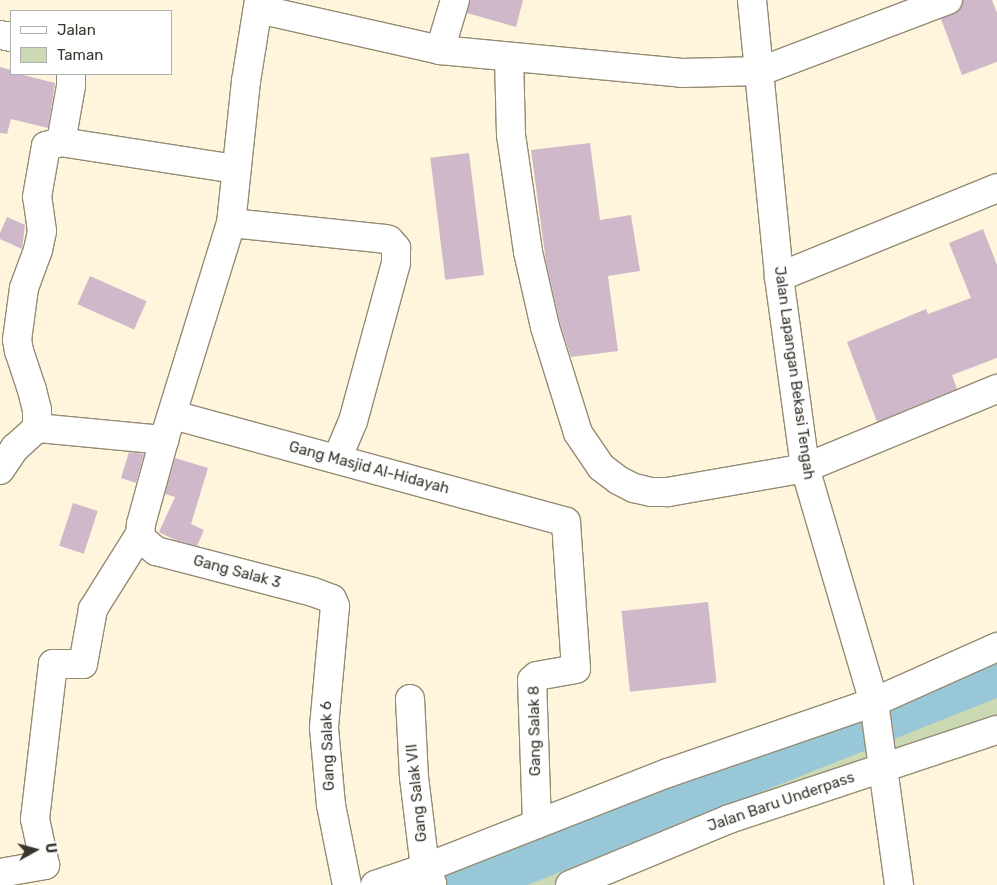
<!DOCTYPE html>
<style>
body{margin:0}
#map{position:relative;width:997px;height:885px;overflow:hidden;background:#fef5dc;font-family:Rubik,sans-serif}
div>[style]{position:absolute}
.green>*{inset:0;background:#cbd9b4}
.river>*{height:50px;margin:-25px;padding:0 25px;transform-origin:25px;border-radius:25px;background:#98c8d8}
.building>*{inset:0;background:#cfb8c9;transform-origin:0 0}
.roads{filter:drop-shadow(1px 0 #948b74) drop-shadow(-1px 0 #948b74) drop-shadow(0 1px #948b74) drop-shadow(0 -1px #948b74)}
.minor>*{height:28px;margin:-14px;padding:0 14px;transform-origin:14px;border-radius:14px;background:#fff}
span{translate:-50% -50%;white-space:nowrap;text-align:center;line-height:1.15;-webkit-text-stroke:5px #fff;paint-order:stroke}
.street-label{font-size:15px;color:#3a362d}
.legend{position:absolute;left:10px;top:10px;width:162px;height:65px;box-sizing:border-box;background:#fff;border:1px solid #b0afab;margin:0;padding:6px 9px;list-style:none;font-size:15px;color:#3a362d}
.legend li{display:flex;align-items:center;gap:10px;height:25px}
.legend b{width:25px;border:1px solid #b0afab}
.north{position:absolute;left:10px;top:825px;width:50px;height:50px;-webkit-text-stroke:4px #fff;paint-order:stroke;rotate:83deg;font-size:14px;font-weight:700;line-height:20px;text-align:center;color:#3a362d}
.north::after{content:'';display:block;margin:auto;width:18px;height:22px;background:#3a362d;clip-path:polygon(50% 0,100% 100%,50% 72%,0 100%)}
</style>
<div id="map">
<div class="green">
<div style="clip-path:polygon(997px 647px,997px 730px,570px 885px,377px 885px)"></div>
</div>
<div class="river">
<div style="left:460px;top:885px;width:578px;rotate:-21.73deg"></div>
</div>
<div class="building">
<div style="clip-path:polygon(470px 0,523px 0,516px 27px,467px 13px)"></div>
<div style="clip-path:polygon(963px 0,992px 0,997px 13px,997px 62px,962px 75px,941px 19px,960px 10px)"></div>
<div style="clip-path:polygon(0 67px,11px 70px,11px 74px,24px 74px,23px 75px,55px 83px,48px 128px,11px 119px,7px 134px,0 133px)"></div>
<div style="clip-path:polygon(590px 143px,600px 220px,631px 215px,640px 271px,608px 276px,618px 351px,571px 357px,560px 323px,546px 262px,531px 150px)"></div>
<div style="left:469px;top:153px;width:123px;height:39px;rotate:83deg"></div>
<div style="clip-path:polygon(7px 217px,25px 225px,22px 249px,0 239px,0 233px)"></div>
<div style="clip-path:polygon(983px 229px,997px 265px,997px 358px,952px 375px,957px 389px,877px 422px,847px 342px,926px 309px,928px 314px,971px 298px,949px 243px)"></div>
<div style="left:90px;top:276px;width:62px;height:31px;rotate:24deg"></div>
<div style="clip-path:polygon(129px 452px,144px 454px,136px 483px,121px 478px)"></div>
<div style="clip-path:polygon(175px 458px,208px 468px,191px 524px,204px 530px,197px 546px,175px 540px,159px 532px,175px 497px,165px 494px)"></div>
<div style="left:73px;top:503px;width:26px;height:45px;rotate:18deg"></div>
<div style="left:708px;top:602px;width:81px;height:87px;rotate:84deg"></div>
</div>
<div class="roads">
<div class="minor">
<div style="left:259px;top:0;width:82px;rotate:99.1deg"></div>
<div style="left:246px;top:81px;width:143px;rotate:96deg"></div>
<div style="left:231px;top:223px;width:227px;rotate:107.2deg"></div>
<div style="left:164px;top:440px;width:87px;rotate:105.3deg"></div>
<div style="left:141px;top:524px;width:10px;rotate:96deg"></div>
<div style="left:140px;top:534px;width:8px;rotate:60deg"></div>
<div style="left:144px;top:541px;width:16px;rotate:40deg"></div>
<div style="left:156px;top:551px;width:162px;rotate:14.6deg"></div>
<div style="left:313px;top:592px;width:20px;rotate:20deg"></div>
<div style="left:332px;top:599px;width:8px;rotate:67deg"></div>
<div style="left:335px;top:606px;width:122px;rotate:95.2deg"></div>
<div style="left:324px;top:728px;width:77px;rotate:84.8deg"></div>
<div style="left:331px;top:805px;width:82px;rotate:78.7deg"></div>
<div style="left:752px;top:0;width:278px;rotate:84.4deg"></div>
<div style="left:779px;top:277px;width:193px;rotate:82.2deg"></div>
<div style="left:805px;top:468px;width:244px;rotate:73.6deg"></div>
<div style="left:874px;top:702px;width:185px;rotate:82.2deg"></div>
<div style="left:258px;top:9px;width:187px;rotate:12.7deg"></div>
<div style="left:440px;top:50px;width:243px;rotate:5.4deg"></div>
<div style="left:682px;top:73px;width:79px;rotate:-1.5deg"></div>
<div style="left:761px;top:71px;width:200px;rotate:-20.8deg"></div>
<div style="left:0;top:35px;width:11px;rotate:10deg"></div>
<div style="left:440px;top:50px;width:52px;rotate:-73.3deg"></div>
<div style="left:509px;top:58px;width:77px;rotate:88.5deg"></div>
<div style="left:511px;top:135px;width:118px;rotate:81.7deg"></div>
<div style="left:528px;top:252px;width:77px;rotate:77.2deg"></div>
<div style="left:545px;top:327px;width:111px;rotate:72.7deg"></div>
<div style="left:578px;top:433px;width:41px;rotate:55.9deg"></div>
<div style="left:601px;top:467px;width:21px;rotate:37deg"></div>
<div style="left:618px;top:480px;width:18px;rotate:27deg"></div>
<div style="left:634px;top:488px;width:17px;rotate:13deg"></div>
<div style="left:651px;top:492px;width:17px"></div>
<div style="left:668px;top:492px;width:139px;rotate:-9.9deg"></div>
<div style="left:805px;top:468px;width:208px;rotate:-22.4deg"></div>
<div style="left:61px;top:142px;width:177px;rotate:8.8deg"></div>
<div style="left:231px;top:223px;width:155px;rotate:5.9deg"></div>
<div style="left:385px;top:239px;width:4px;rotate:14deg"></div>
<div style="left:389px;top:240px;width:11px;rotate:49deg"></div>
<div style="left:396px;top:248px;width:15px;rotate:90deg"></div>
<div style="left:396px;top:263px;width:164px;rotate:105.2deg"></div>
<div style="left:353px;top:421px;width:41px;rotate:112.8deg"></div>
<div style="left:779px;top:277px;width:235px;rotate:-22.2deg"></div>
<div style="left:173px;top:415px;width:407px;rotate:15.2deg"></div>
<div style="left:566px;top:522px;width:147px;rotate:86.1deg"></div>
<div style="left:576px;top:669px;width:40px;rotate:170deg"></div>
<div style="left:537px;top:676px;width:6px;rotate:141deg"></div>
<div style="left:532px;top:680px;width:144px;rotate:88deg"></div>
<div style="left:37px;top:428px;width:18px;rotate:-90deg"></div>
<div style="left:37px;top:410px;width:21px;rotate:-104deg"></div>
<div style="left:32px;top:390px;width:41px;rotate:-108.4deg"></div>
<div style="left:19px;top:351px;width:11px;rotate:-100deg"></div>
<div style="left:17px;top:340px;width:52px;rotate:-82.3deg"></div>
<div style="left:24px;top:288px;width:40px;rotate:-69.8deg"></div>
<div style="left:38px;top:250px;width:19px;rotate:-78deg"></div>
<div style="left:42px;top:231px;width:34px;rotate:-98deg"></div>
<div style="left:37px;top:197px;width:52px;rotate:-80deg"></div>
<div style="left:46px;top:146px;width:16px;rotate:-15deg"></div>
<div style="left:61px;top:142px;width:57px;rotate:-79.9deg"></div>
<div style="left:71px;top:86px;width:12px;rotate:-90deg"></div>
<div style="left:0;top:470px;width:27px;rotate:-56deg"></div>
<div style="left:15px;top:448px;width:30px;rotate:-42deg"></div>
<div style="left:37px;top:428px;width:128px;rotate:5.4deg"></div>
<div style="left:410px;top:699px;width:78px;rotate:87.1deg"></div>
<div style="left:414px;top:777px;width:92px;rotate:83.1deg"></div>
<div style="left:425px;top:868px;width:17px;rotate:65deg"></div>
<div style="left:0;top:873px;width:46px;rotate:-10.1deg"></div>
<div style="left:45px;top:865px;width:47px;rotate:-102.3deg"></div>
<div style="left:35px;top:819px;width:156px;rotate:-83.4deg"></div>
<div style="left:53px;top:664px;width:30px"></div>
<div style="left:83px;top:664px;width:56px;rotate:-79.7deg"></div>
<div style="left:93px;top:609px;width:89px;rotate:-57.9deg"></div>
<div style="left:375px;top:885px;width:53px;rotate:-18.8deg"></div>
<div style="left:425px;top:868px;width:261px;rotate:-21.4deg"></div>
<div style="left:668px;top:773px;width:218px;rotate:-19deg"></div>
<div style="left:874px;top:702px;width:135px;rotate:-24.1deg"></div>
<div style="left:570px;top:885px;width:172px;rotate:-22.5deg"></div>
<div style="left:729px;top:819px;width:282px;rotate:-18.4deg"></div>
</div>
</div>
<div class="street-label">
<span style="left:794px;top:373px;rotate:82deg">Jalan Lapangan Bekasi Tengah</span>
<span style="left:369px;top:468px;rotate:15deg">Gang Masjid Al-Hidayah</span>
<span style="left:237px;top:572px;rotate:15deg">Gang Salak 3</span>
<span style="left:535px;top:731px;rotate:-91deg">Gang Salak 8</span>
<span style="left:328px;top:746px;rotate:-92deg">Gang Salak 6</span>
<span style="left:417px;top:793px;rotate:-96deg">Gang Salak VII</span>
<span style="left:781px;top:802px;rotate:-19deg">Jalan Baru Underpass</span>
</div>
<ul class="legend">
<li><b style="height:6px;background:#fff"></b>Jalan</li>
<li><b style="height:14px;background:#cbd9b4"></b>Taman</li>
</ul>
<div class="north">U</div>
</div>
